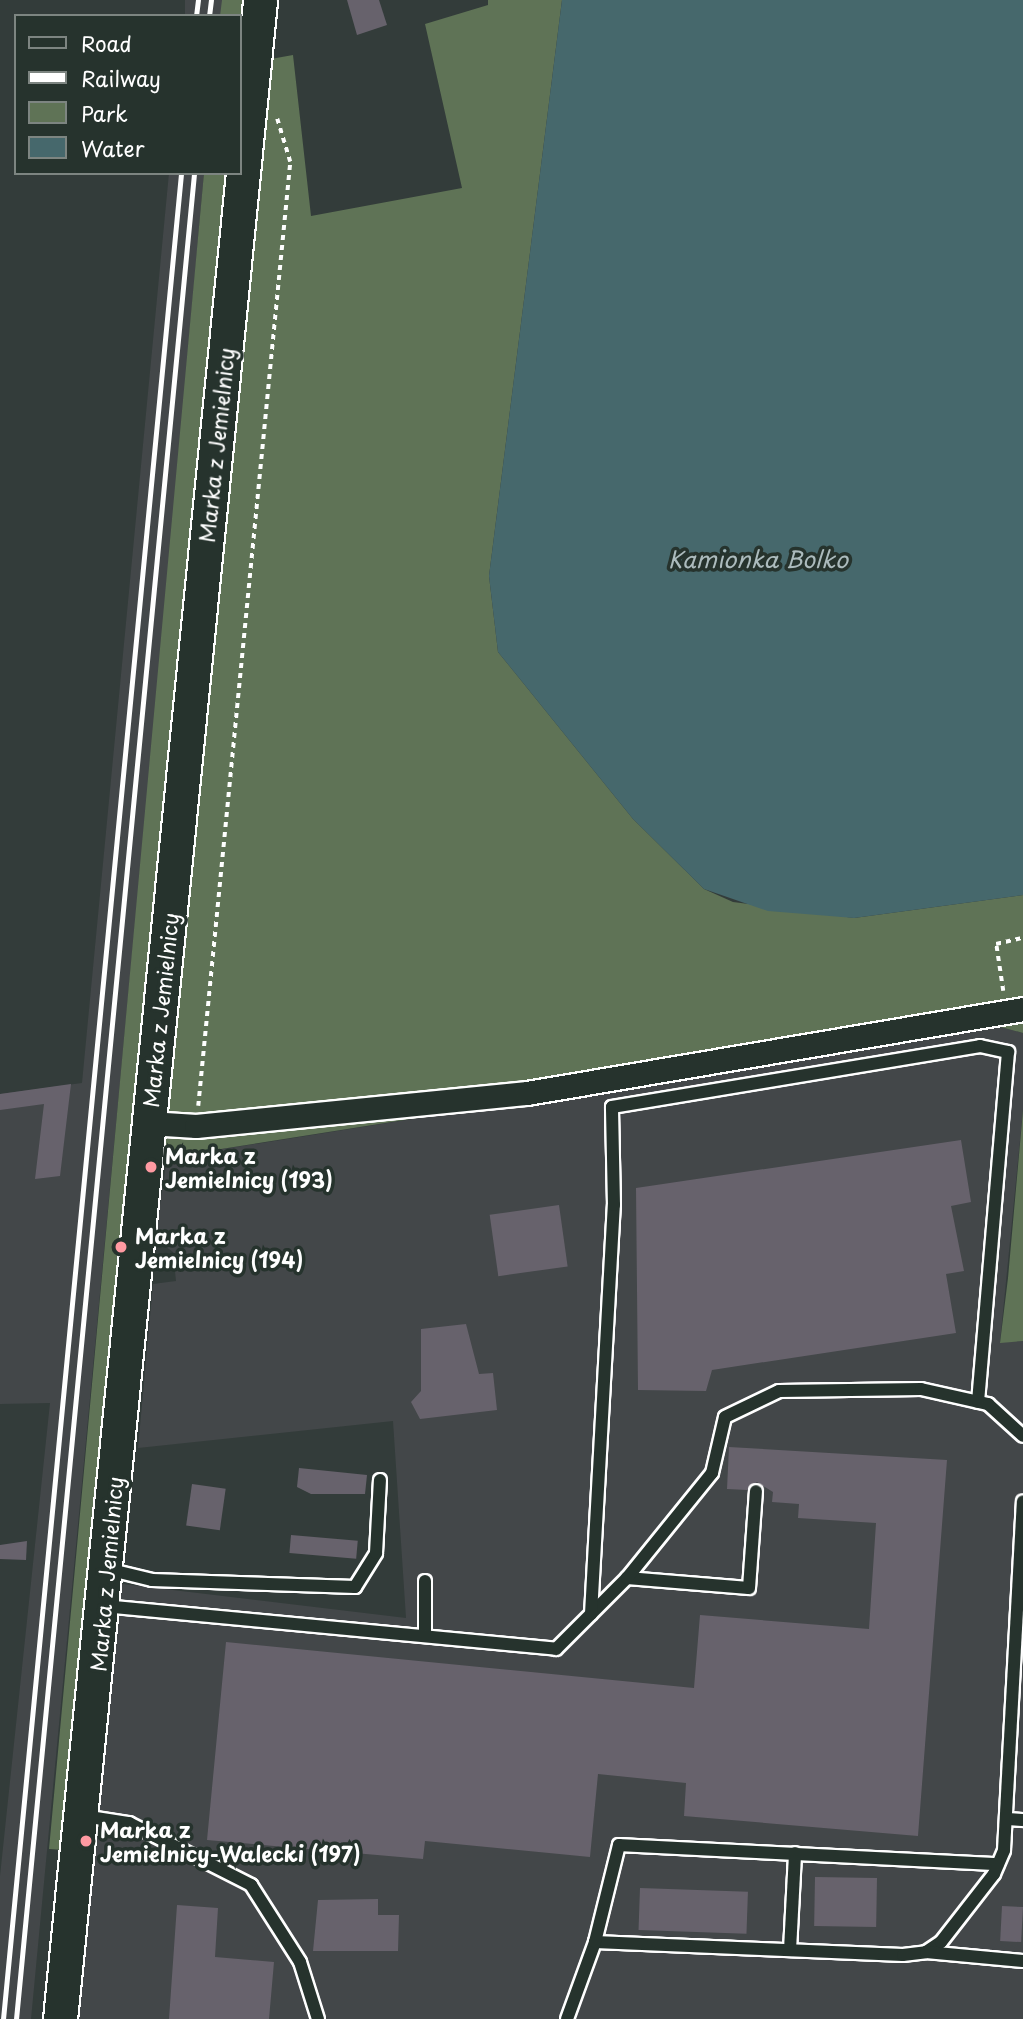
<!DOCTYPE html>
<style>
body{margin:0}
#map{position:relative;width:1023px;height:2019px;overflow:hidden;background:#333c3a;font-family:"Playpen Sans",sans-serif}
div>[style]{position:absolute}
.built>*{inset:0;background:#434749;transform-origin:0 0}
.green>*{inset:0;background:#5f7356}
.water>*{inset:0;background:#46686c}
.building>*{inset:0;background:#67626c;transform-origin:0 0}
.path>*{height:3.5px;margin-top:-1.75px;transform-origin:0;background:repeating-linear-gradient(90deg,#fff 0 5px,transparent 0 10px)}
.roads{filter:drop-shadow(2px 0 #fff) drop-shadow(-2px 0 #fff) drop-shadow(0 2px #fff) drop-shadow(0 -2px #fff)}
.service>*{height:12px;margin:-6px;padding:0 6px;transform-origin:6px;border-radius:6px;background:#26332d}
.minor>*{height:23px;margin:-11.5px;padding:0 11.5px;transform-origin:11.5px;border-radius:11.5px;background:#26332d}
.secondary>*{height:33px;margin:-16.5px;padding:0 16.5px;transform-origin:16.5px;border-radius:16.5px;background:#26332d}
.rail>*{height:5px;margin:-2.5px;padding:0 2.5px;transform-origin:2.5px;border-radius:2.5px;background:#fff}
.dots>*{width:19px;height:19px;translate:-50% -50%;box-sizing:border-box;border:4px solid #26332d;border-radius:50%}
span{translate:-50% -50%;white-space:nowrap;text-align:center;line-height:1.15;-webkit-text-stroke:7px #26332d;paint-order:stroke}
.street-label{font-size:21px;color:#fff}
.poi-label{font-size:21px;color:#fff;font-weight:700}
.left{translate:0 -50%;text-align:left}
.water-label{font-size:23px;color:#acbbbd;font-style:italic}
.legend{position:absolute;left:14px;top:14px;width:228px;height:161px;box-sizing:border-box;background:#26332d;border:2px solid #7d8581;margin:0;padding:9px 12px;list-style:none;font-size:21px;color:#fff}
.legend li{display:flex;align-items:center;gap:14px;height:35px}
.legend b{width:35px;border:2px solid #7d8581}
</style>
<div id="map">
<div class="built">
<div style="left:185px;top:0;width:37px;height:16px"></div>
<div style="clip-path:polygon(169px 173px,204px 173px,167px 588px,31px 2019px,0 2019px,0 1876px,50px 1403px,0 1404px,0 1094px,82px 1083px)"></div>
<div style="clip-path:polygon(997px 1026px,1023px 1033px,1023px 1110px,1000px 1342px,1023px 1341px,1023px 2019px,60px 2019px,106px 1582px,406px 1618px,393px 1421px,138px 1448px,153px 1284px,176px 1281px,173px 1252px,155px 1239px,167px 1158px)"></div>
</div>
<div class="green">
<div style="clip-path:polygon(222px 0,260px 0,254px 62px,293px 55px,311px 216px,462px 188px,425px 24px,488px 5px,488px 0,562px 0,489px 576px,498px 652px,633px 819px,704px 889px,733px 902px,854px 918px,1023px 895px,1023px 1033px,997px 1026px,145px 1161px,79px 1851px,49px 1849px,204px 173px,240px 173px,240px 16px,220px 16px)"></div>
<div style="clip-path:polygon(1023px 1110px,1023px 1341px,1000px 1343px,1008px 1278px)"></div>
</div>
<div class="water">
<div style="clip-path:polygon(562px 0,1023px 0,1023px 895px,854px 918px,768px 911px,704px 889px,633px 819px,498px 652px,489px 576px)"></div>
</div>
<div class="building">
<div style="clip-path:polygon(347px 0,379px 0,387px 25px,357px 35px)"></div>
<div style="clip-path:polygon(71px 1084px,60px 1176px,35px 1179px,44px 1104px,0 1110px,0 1094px)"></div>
<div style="clip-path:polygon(961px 1140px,971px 1202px,951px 1206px,964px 1271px,946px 1274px,956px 1333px,712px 1370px,706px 1391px,638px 1390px,636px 1188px)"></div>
<div style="left:559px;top:1205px;width:62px;height:70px;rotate:82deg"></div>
<div style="clip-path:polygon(466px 1324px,479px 1374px,493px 1373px,497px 1410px,420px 1419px,411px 1402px,421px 1391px,421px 1329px)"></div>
<div style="clip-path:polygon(729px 1447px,947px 1460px,918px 1836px,684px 1816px,686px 1783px,598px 1774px,590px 1857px,425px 1841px,423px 1859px,207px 1840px,226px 1642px,694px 1688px,700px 1615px,869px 1629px,876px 1523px,798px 1518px,799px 1504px,772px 1502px,773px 1492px,757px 1482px,747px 1490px,727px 1489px)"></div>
<div style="clip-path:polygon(299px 1468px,367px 1475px,365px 1494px,311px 1494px,297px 1487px)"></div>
<div style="left:192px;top:1484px;width:34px;height:42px;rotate:8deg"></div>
<div style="left:291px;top:1535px;width:67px;height:18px;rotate:5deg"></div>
<div style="clip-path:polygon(27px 1541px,26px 1560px,0 1559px,0 1545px)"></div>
<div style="left:815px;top:1877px;width:62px;height:49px;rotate:1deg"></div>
<div style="left:640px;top:1888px;width:108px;height:42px;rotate:2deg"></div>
<div style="clip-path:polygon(378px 1899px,378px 1915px,399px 1915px,398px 1951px,313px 1951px,318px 1900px)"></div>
<div style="clip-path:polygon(177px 1905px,218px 1908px,215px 1957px,274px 1962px,269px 2019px,169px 2019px)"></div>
<div style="left:1002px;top:1906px;width:21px;height:35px;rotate:3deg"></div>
</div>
<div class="path">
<div style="left:1003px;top:991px;width:48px;rotate:-98.5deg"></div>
<div style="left:996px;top:944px;width:28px;rotate:-13deg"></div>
<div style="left:198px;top:1106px;width:948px;rotate:-84.43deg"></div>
<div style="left:290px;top:162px;width:45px;rotate:-106.8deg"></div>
</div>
<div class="roads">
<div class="service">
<div style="left:107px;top:1569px;width:46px;rotate:13.7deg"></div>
<div style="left:152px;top:1580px;width:203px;rotate:2deg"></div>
<div style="left:355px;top:1587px;width:40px;rotate:-58deg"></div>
<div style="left:376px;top:1553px;width:73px;rotate:-86.9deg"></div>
<div style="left:627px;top:1578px;width:122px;rotate:4.7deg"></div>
<div style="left:749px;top:1588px;width:97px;rotate:-85.9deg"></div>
<div style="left:425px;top:1581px;width:55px;rotate:90deg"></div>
<div style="left:104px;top:1606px;width:454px;rotate:5.4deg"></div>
<div style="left:556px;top:1649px;width:100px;rotate:-45deg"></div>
<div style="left:627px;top:1578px;width:135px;rotate:-51deg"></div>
<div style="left:712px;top:1473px;width:57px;rotate:-76.9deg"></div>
<div style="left:725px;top:1417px;width:60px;rotate:-25.7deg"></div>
<div style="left:779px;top:1391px;width:142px;rotate:-0.8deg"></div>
<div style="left:921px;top:1389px;width:69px;rotate:12.6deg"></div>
<div style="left:988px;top:1404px;width:47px;rotate:42.4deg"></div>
<div style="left:591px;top:1614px;width:410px;rotate:-86.8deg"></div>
<div style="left:614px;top:1205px;width:98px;rotate:-91.2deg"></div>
<div style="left:612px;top:1107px;width:373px;rotate:-9.4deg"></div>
<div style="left:980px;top:1046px;width:29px;rotate:12deg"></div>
<div style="left:1008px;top:1052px;width:351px;rotate:94.9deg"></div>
<div style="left:83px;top:1816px;width:47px;rotate:8.7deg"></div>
<div style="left:129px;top:1823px;width:137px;rotate:26.9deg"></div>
<div style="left:251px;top:1885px;width:91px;rotate:57.5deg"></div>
<div style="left:300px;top:1962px;width:60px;rotate:72.5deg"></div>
<div style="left:1007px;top:1819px;width:16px;rotate:4deg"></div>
<div style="left:595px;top:1942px;width:308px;rotate:2.4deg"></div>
<div style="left:903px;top:1955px;width:23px;rotate:-7deg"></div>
<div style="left:926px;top:1952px;width:18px;rotate:-34deg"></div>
<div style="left:941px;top:1942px;width:86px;rotate:-52.1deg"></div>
<div style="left:994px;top:1874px;width:26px;rotate:-67deg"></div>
<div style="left:1004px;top:1850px;width:349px;rotate:-86.9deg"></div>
<div style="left:790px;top:1950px;width:97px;rotate:-87deg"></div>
<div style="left:926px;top:1952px;width:97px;rotate:5.3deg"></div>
<div style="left:567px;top:2019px;width:82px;rotate:-70deg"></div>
<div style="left:595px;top:1942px;width:100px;rotate:-76.1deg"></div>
<div style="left:619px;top:1845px;width:379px;rotate:2.9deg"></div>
</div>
<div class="minor">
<div style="left:149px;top:1123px;width:47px;rotate:3.7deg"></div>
<div style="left:196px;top:1126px;width:333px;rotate:-5.7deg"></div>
<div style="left:527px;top:1093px;width:503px;rotate:-9.61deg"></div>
</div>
<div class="secondary">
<div style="left:60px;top:2019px;width:2029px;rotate:-84.34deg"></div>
</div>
</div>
<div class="rail">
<div style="left:196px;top:16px;width:16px;rotate:-83deg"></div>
<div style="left:209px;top:16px;width:16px;rotate:-83deg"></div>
<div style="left:3px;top:2019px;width:1855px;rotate:-84.49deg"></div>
<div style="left:16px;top:2019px;width:1855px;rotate:-84.49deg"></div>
</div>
<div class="dots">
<div style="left:151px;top:1167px;background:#ff9aa2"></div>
<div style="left:121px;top:1247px;background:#ff9aa2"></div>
<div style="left:86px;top:1841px;background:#ff9aa2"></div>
</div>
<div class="street-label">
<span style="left:216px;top:445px;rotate:-84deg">Marka z Jemielnicy</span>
<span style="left:160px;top:1010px;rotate:-84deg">Marka z Jemielnicy</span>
<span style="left:106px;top:1574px;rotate:-85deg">Marka z Jemielnicy</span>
</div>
<div class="poi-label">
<span class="left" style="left:165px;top:1167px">Marka z<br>Jemielnicy (193)</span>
<span class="left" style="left:135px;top:1247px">Marka z<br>Jemielnicy (194)</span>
<span class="left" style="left:100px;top:1841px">Marka z<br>Jemielnicy-Walecki (197)</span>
</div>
<div class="water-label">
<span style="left:758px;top:559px">Kamionka Bolko</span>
</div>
<ul class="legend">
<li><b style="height:9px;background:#26332d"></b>Road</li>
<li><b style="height:9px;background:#fff"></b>Railway</li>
<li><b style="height:19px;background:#5f7356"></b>Park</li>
<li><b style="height:19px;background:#46686c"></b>Water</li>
</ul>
</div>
